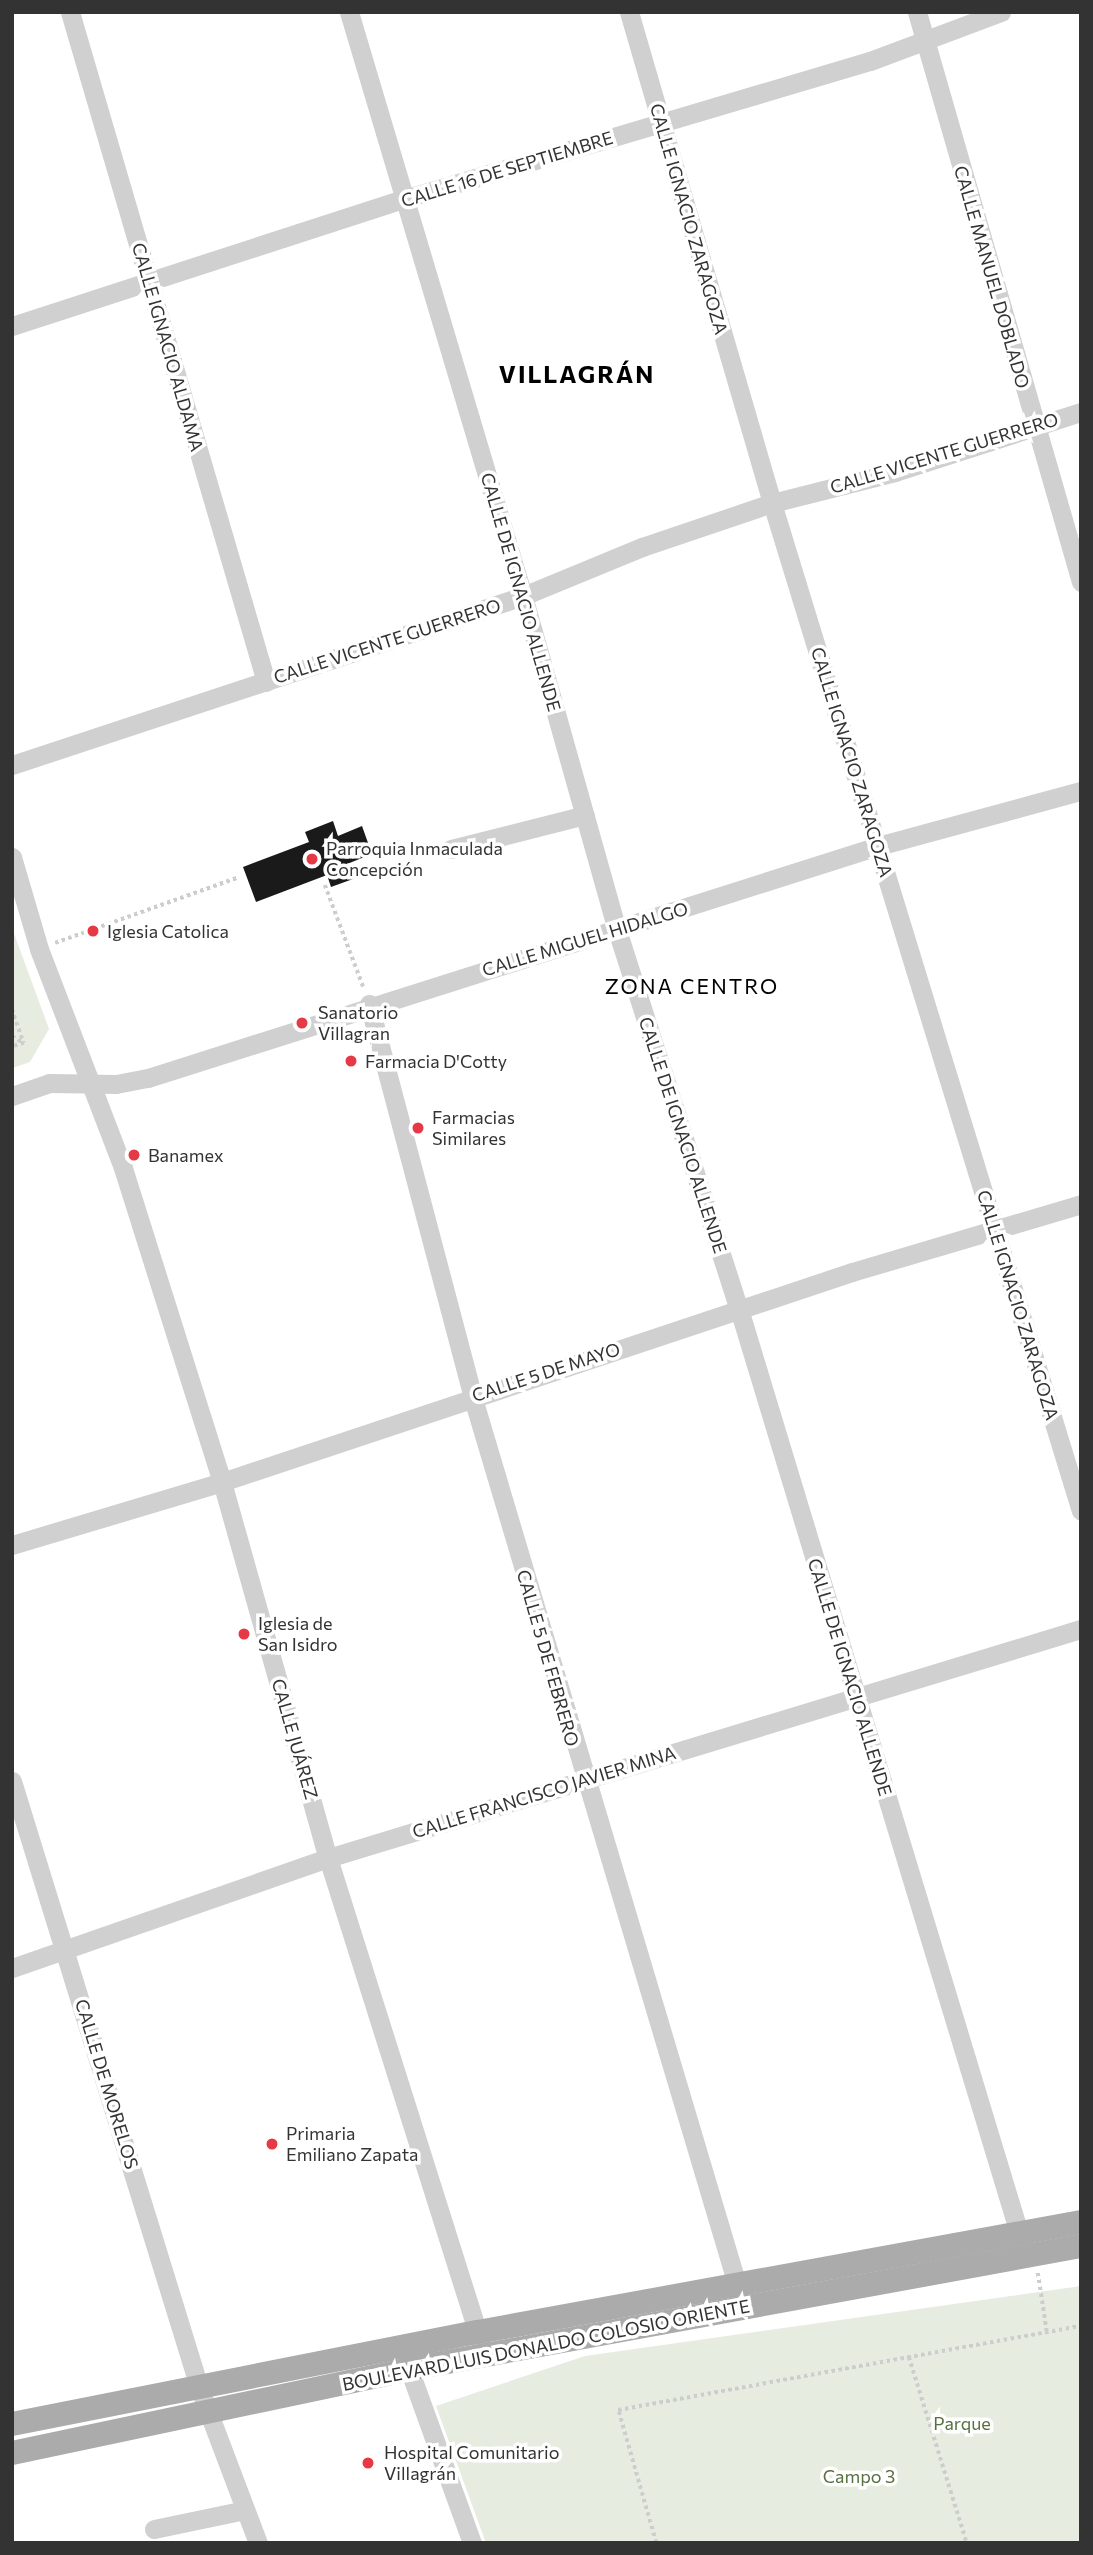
<!DOCTYPE html>
<meta charset="utf-8">
<style>
body{margin:0}
#map{position:relative;width:1093px;height:2555px;overflow:hidden;background:#fff;font-family:Commissioner,sans-serif}
div>[style]{position:absolute}
.green>*{inset:0;background:#e6ecdf}
.building>*{inset:0;background:#1a1a1a}
.path>*{height:3.5px;margin-top:-1.75px;transform-origin:0;background:repeating-linear-gradient(90deg,#cdcdcd 0 3.5px,transparent 0 7px)}
.minor>*{height:19px;margin:-9.5px;padding:0 9.5px;transform-origin:9.5px;border-radius:9.5px;background:#d0d0d0}
.major>*{height:24px;margin:-12px;padding:0 12px;transform-origin:12px;border-radius:12px;background:#ababab}
.dots>*{width:19px;height:19px;translate:-50% -50%;box-sizing:border-box;border:4px solid #fff;border-radius:50%}
span{translate:-50% -50%;white-space:nowrap;text-align:center;line-height:1.15;-webkit-text-stroke:7px #fff;paint-order:stroke}
.street-label{font-size:18px;color:#333}
.poi-label{font-size:18px;color:#333}
.left{translate:0 -50%;text-align:left}
.park-label{font-size:18px;color:#56703f}
.quarter-label{font-size:21px;color:#000;letter-spacing:2px}
.district-label{font-size:24px;color:#000;font-weight:700;letter-spacing:2px}
.frame{position:absolute;inset:0;border:14px solid #333;pointer-events:none}
</style>
<div id="map">
<div class="green">
<div style="clip-path:polygon(12px 928px,49px 1029px,30px 1062px,12px 1068px)"></div>
<div style="clip-path:polygon(1081px 2286px,1081px 2543px,486px 2543px,436px 2406px,585px 2356px)"></div>
</div>
<div class="building">
<div style="clip-path:polygon(333px 821px,338px 836px,362px 826px,372px 854px,347px 864px,353px 879px,331px 887px,327px 875px,256px 902px,243px 867px,309px 842px,305px 832px)"></div>
</div>
<div class="path">
<div style="left:325px;top:885px;width:111px;rotate:69.4deg"></div>
<div style="left:55px;top:943px;width:195px;rotate:-19.7deg"></div>
<div style="left:12px;top:1009px;width:36px;rotate:71deg"></div>
<div style="left:24px;top:1043px;width:13px;rotate:162deg"></div>
<div style="left:12px;top:1036px;width:12px;rotate:31deg"></div>
<div style="left:1038px;top:2273px;width:60px;rotate:81.3deg"></div>
<div style="left:909px;top:2357px;width:195px;rotate:72.7deg"></div>
<div style="left:656px;top:2543px;width:138px;rotate:-105.9deg"></div>
<div style="left:618px;top:2410px;width:471px;rotate:-10.3deg"></div>
</div>
<div class="minor">
<div style="left:70px;top:12px;width:698px;rotate:73.69deg"></div>
<div style="left:349px;top:12px;width:609px;rotate:73.41deg"></div>
<div style="left:523px;top:596px;width:347px;rotate:74.3deg"></div>
<div style="left:617px;top:930px;width:398px;rotate:72.2deg"></div>
<div style="left:739px;top:1309px;width:979px;rotate:73.14deg"></div>
<div style="left:629px;top:12px;width:511px;rotate:73.76deg"></div>
<div style="left:772px;top:503px;width:1054px;rotate:72.96deg"></div>
<div style="left:917px;top:12px;width:593px;rotate:73.95deg"></div>
<div style="left:12px;top:326px;width:412px;rotate:-18deg"></div>
<div style="left:404px;top:199px;width:486px;rotate:-16.5deg"></div>
<div style="left:870px;top:61px;width:140px;rotate:-20.5deg"></div>
<div style="left:12px;top:765px;width:538px;rotate:-18.3deg"></div>
<div style="left:523px;top:596px;width:129px;rotate:-22.4deg"></div>
<div style="left:642px;top:547px;width:137px;rotate:-18.7deg"></div>
<div style="left:772px;top:503px;width:127px;rotate:-14.1deg"></div>
<div style="left:895px;top:472px;width:195px;rotate:-17.9deg"></div>
<div style="left:451px;top:849px;width:138px;rotate:-14.2deg"></div>
<div style="left:12px;top:857px;width:96px;rotate:73.6deg"></div>
<div style="left:39px;top:949px;width:235px;rotate:69deg"></div>
<div style="left:123px;top:1168px;width:329px;rotate:72.5deg"></div>
<div style="left:222px;top:1482px;width:391px;rotate:74.3deg"></div>
<div style="left:328px;top:1858px;width:509px;rotate:72.49deg"></div>
<div style="left:369px;top:1004px;width:404px;rotate:75.2deg"></div>
<div style="left:472px;top:1395px;width:942px;rotate:73.41deg"></div>
<div style="left:12px;top:1096px;width:39px;rotate:-19deg"></div>
<div style="left:49px;top:1083px;width:67px;rotate:0.9deg"></div>
<div style="left:116px;top:1084px;width:33px;rotate:-11deg"></div>
<div style="left:148px;top:1078px;width:766px;rotate:-17.63deg"></div>
<div style="left:878px;top:846px;width:210px;rotate:-15.2deg"></div>
<div style="left:12px;top:1545px;width:219px;rotate:-16.7deg"></div>
<div style="left:222px;top:1482px;width:664px;rotate:-18.43deg"></div>
<div style="left:852px;top:1272px;width:239px;rotate:-16.5deg"></div>
<div style="left:12px;top:1781px;width:634px;rotate:72.85deg"></div>
<div style="left:199px;top:2387px;width:167px;rotate:69.3deg"></div>
<div style="left:12px;top:1968px;width:335px;rotate:-19.2deg"></div>
<div style="left:328px;top:1858px;width:787px;rotate:-16.92deg"></div>
<div style="left:409px;top:2369px;width:185px;rotate:70.1deg"></div>
<div style="left:154px;top:2529px;width:93px;rotate:-11.8deg"></div>
</div>
<div class="major">
<div style="left:12px;top:2424px;width:475px;rotate:-11.2deg"></div>
<div style="left:478px;top:2332px;width:613px;rotate:-10.34deg"></div>
<div style="left:12px;top:2453px;width:406px;rotate:-11.9deg"></div>
<div style="left:409px;top:2369px;width:683px;rotate:-10.37deg"></div>
</div>
<div class="dots">
<div style="left:312px;top:859px;background:#e63946"></div>
<div style="left:93px;top:931px;background:#e63946"></div>
<div style="left:302px;top:1023px;background:#e63946"></div>
<div style="left:351px;top:1061px;background:#e63946"></div>
<div style="left:418px;top:1128px;background:#e63946"></div>
<div style="left:134px;top:1155px;background:#e63946"></div>
<div style="left:244px;top:1634px;background:#e63946"></div>
<div style="left:272px;top:2144px;background:#e63946"></div>
<div style="left:368px;top:2463px;background:#e63946"></div>
</div>
<div class="street-label">
<span style="left:507px;top:169px;rotate:-17deg">CALLE 16 DE SEPTIEMBRE</span>
<span style="left:689px;top:219px;rotate:74deg">CALLE IGNACIO ZARAGOZA</span>
<span style="left:992px;top:277px;rotate:74deg">CALLE MANUEL DOBLADO</span>
<span style="left:168px;top:347px;rotate:74deg">CALLE IGNACIO ALDAMA</span>
<span style="left:944px;top:453px;rotate:-17deg">CALLE VICENTE GUERRERO</span>
<span style="left:521px;top:592px;rotate:74deg">CALLE DE IGNACIO ALLENDE</span>
<span style="left:387px;top:641px;rotate:-18deg">CALLE VICENTE GUERRERO</span>
<span style="left:852px;top:762px;rotate:73deg">CALLE IGNACIO ZARAGOZA</span>
<span style="left:585px;top:939px;rotate:-17deg">CALLE MIGUEL HIDALGO</span>
<span style="left:683px;top:1135px;rotate:72deg">CALLE DE IGNACIO ALLENDE</span>
<span style="left:1018px;top:1305px;rotate:73deg">CALLE IGNACIO ZARAGOZA</span>
<span style="left:546px;top:1372px;rotate:-18deg">CALLE 5 DE MAYO</span>
<span style="left:548px;top:1658px;rotate:74deg">CALLE 5 DE FEBRERO</span>
<span style="left:850px;top:1677px;rotate:73deg">CALLE DE IGNACIO ALLENDE</span>
<span style="left:295px;top:1739px;rotate:74deg">CALLE JUÁREZ</span>
<span style="left:544px;top:1792px;rotate:-17deg">CALLE FRANCISCO JAVIER MINA</span>
<span style="left:107px;top:2084px;rotate:73deg">CALLE DE MORELOS</span>
<span style="left:546px;top:2345px;rotate:-11deg">BOULEVARD LUIS DONALDO COLOSIO ORIENTE</span>
</div>
<div class="poi-label">
<span class="left" style="left:326px;top:859px">Parroquia Inmaculada<br>Concepción</span>
<span class="left" style="left:107px;top:931px">Iglesia Catolica</span>
<span class="left" style="left:318px;top:1023px">Sanatorio<br>Villagran</span>
<span class="left" style="left:365px;top:1061px">Farmacia D'Cotty</span>
<span class="left" style="left:432px;top:1128px">Farmacias<br>Similares</span>
<span class="left" style="left:148px;top:1155px">Banamex</span>
<span class="left" style="left:258px;top:1634px">Iglesia de<br>San Isidro</span>
<span class="left" style="left:286px;top:2144px">Primaria<br>Emiliano Zapata</span>
<span class="left" style="left:384px;top:2463px">Hospital Comunitario<br>Villagrán</span>
</div>
<div class="park-label">
<span style="left:962px;top:2423px">Parque</span>
<span style="left:859px;top:2476px">Campo 3</span>
</div>
<div class="quarter-label">
<span style="left:692px;top:986px">ZONA CENTRO</span>
</div>
<div class="district-label">
<span style="left:577px;top:374px">VILLAGRÁN</span>
</div>
<div class="frame"></div>
</div>
